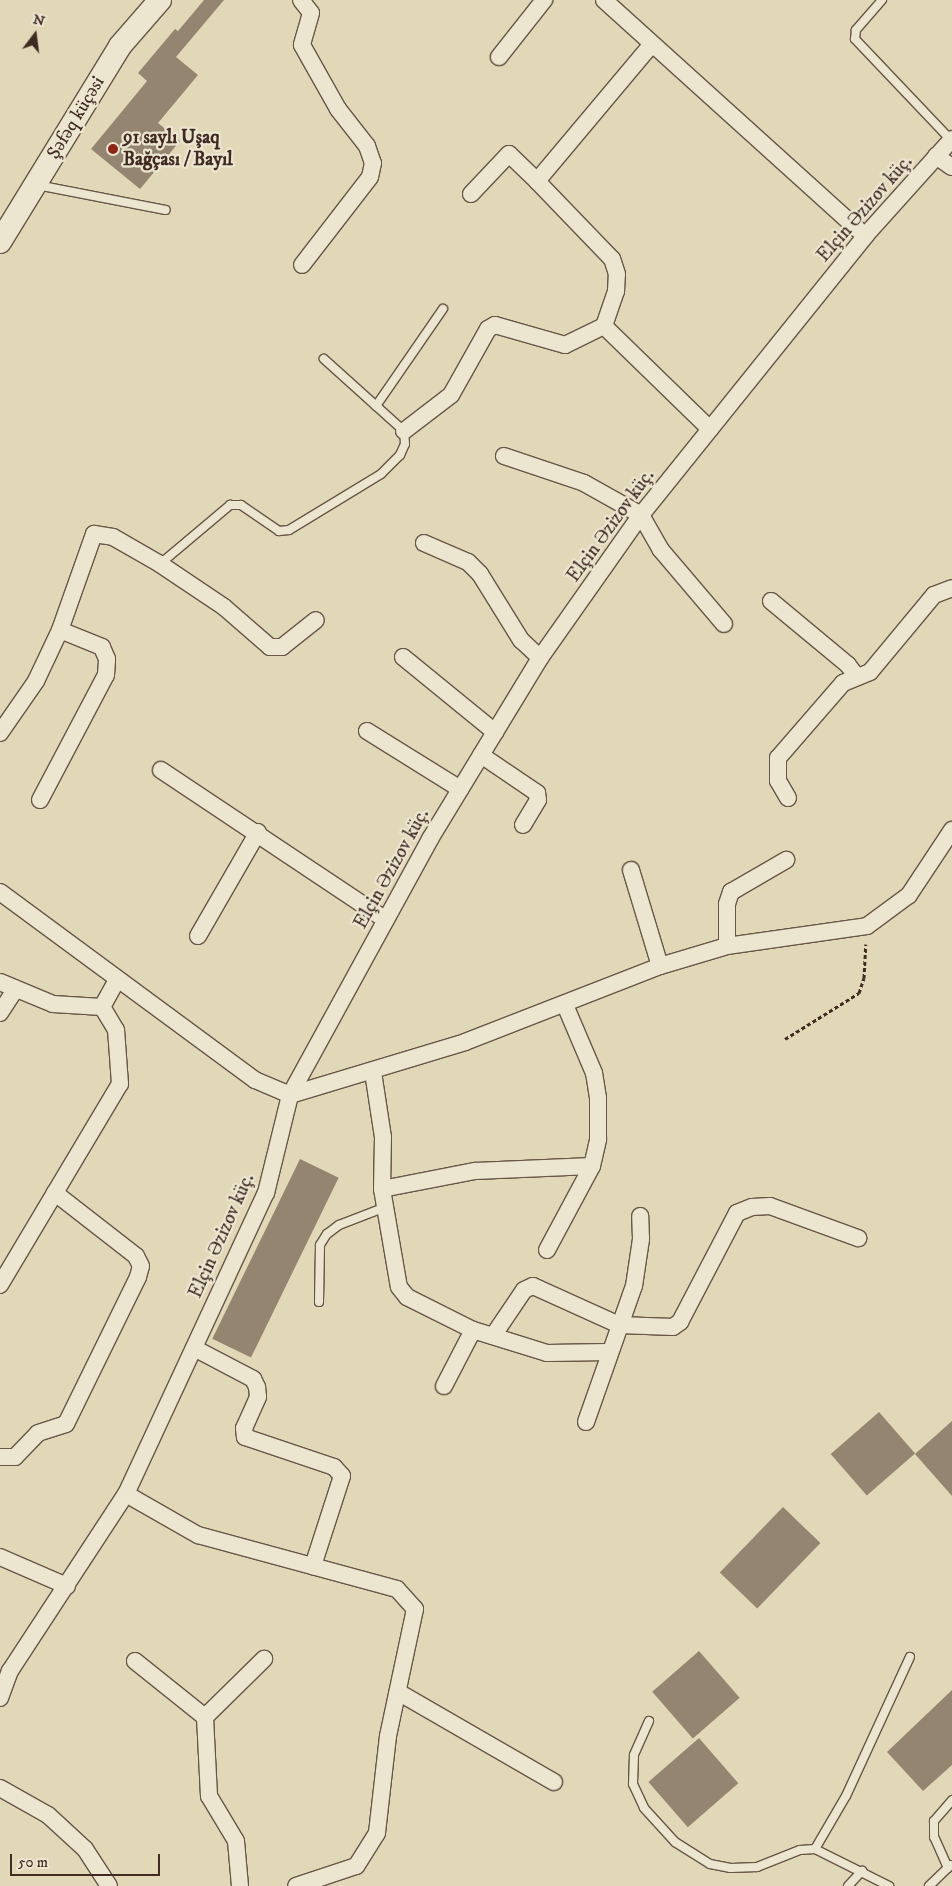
<!DOCTYPE html>
<meta charset="utf-8">
<style>
body{margin:0}
#map{position:relative;width:952px;height:1886px;overflow:hidden;background:#e1d8b8;font-family:"IM FELL DW Pica",serif}
div>[style]{position:absolute}
.building>*{inset:0;background:#948570;transform-origin:0 0}
.path>*{height:3px;margin-top:-1.5px;transform-origin:0;background:repeating-linear-gradient(90deg,#402b23 0 4px,transparent 0 6.5px)}
.roads{filter:drop-shadow(1px 0 #685648) drop-shadow(-1px 0 #685648) drop-shadow(0 1px #685648) drop-shadow(0 -1px #685648)}
.lane>*{height:8px;margin:-4px;padding:0 4px;transform-origin:4px;border-radius:4px;background:#ece6d1}
.street>*{height:16px;margin:-8px;padding:0 8px;transform-origin:8px;border-radius:8px;background:#ece6d1}
.secondary>*{height:22px;margin:-11px;padding:0 11px;transform-origin:11px;border-radius:11px;background:#ece6d1}
.dots>*{width:14px;height:14px;translate:-50% -50%;box-sizing:border-box;border:2px solid #ece6d1;border-radius:50%}
span{translate:-50% -50%;white-space:nowrap;text-align:center;line-height:1.15;-webkit-text-stroke:4.5px #ece6d1;paint-order:stroke}
.street-label{font-size:19px;color:#402b23}
.poi-label{font-size:19px;color:#402b23;font-weight:700}
.left{translate:0 -50%;text-align:left}
.north{position:absolute;left:10px;top:10px;width:50px;height:50px;-webkit-text-stroke:4px #ece6d1;paint-order:stroke;rotate:15deg;font-size:14px;font-weight:700;line-height:20px;text-align:center;color:#402b23}
.north::after{content:'';display:block;margin:auto;width:18px;height:22px;background:#402b23;clip-path:polygon(50% 0,100% 100%,50% 72%,0 100%)}
.scale{position:absolute;left:10px;top:1854px;width:150px;height:22px;box-sizing:border-box;border:2px solid #402b23;border-top:0;padding-left:6px;font-size:15px;line-height:18px;white-space:nowrap;color:#402b23;-webkit-text-stroke:4px #ece6d1;paint-order:stroke}
</style>
<div id="map">
<div class="building">
<div style="clip-path:polygon(204px 0,224px 0,176px 57px,198px 75px,158px 123px,180px 141px,140px 189px,91px 149px,147px 81px,138px 73px,175px 29px,178px 31px)"></div>
<div style="left:300px;top:1159px;width:43px;height:200px;rotate:26deg"></div>
<div style="left:879px;top:1412px;width:55px;height:64px;rotate:49deg"></div>
<div style="clip-path:polygon(952px 1421px,952px 1496px,915px 1454px)"></div>
<div style="left:783px;top:1507px;width:52px;height:91px;rotate:44deg"></div>
<div style="left:699px;top:1651px;width:62px;height:62px;rotate:49deg"></div>
<div style="clip-path:polygon(952px 1690px,952px 1765px,923px 1791px,887px 1752px)"></div>
<div style="left:699px;top:1738px;width:60px;height:67px;rotate:49deg"></div>
</div>
<div class="path">
<div style="left:785px;top:1039px;width:87px;rotate:-31.9deg"></div>
<div style="left:859px;top:993px;width:16px;rotate:-72deg"></div>
<div style="left:864px;top:978px;width:34px;rotate:-87deg"></div>
</div>
<div class="roads">
<div class="lane">
<div style="left:882px;top:0;width:40px;rotate:131deg"></div>
<div style="left:856px;top:30px;width:9px;rotate:96deg"></div>
<div style="left:855px;top:39px;width:139px;rotate:46.5deg"></div>
<div style="left:37px;top:185px;width:131px;rotate:11deg"></div>
<div style="left:376px;top:406px;width:118px;rotate:-55.4deg"></div>
<div style="left:160px;top:564px;width:92px;rotate:-40.1deg"></div>
<div style="left:230px;top:505px;width:11px"></div>
<div style="left:241px;top:505px;width:46px;rotate:34.4deg"></div>
<div style="left:279px;top:531px;width:10px;rotate:-6deg"></div>
<div style="left:289px;top:530px;width:108px;rotate:-31.3deg"></div>
<div style="left:381px;top:474px;width:27px;rotate:-45deg"></div>
<div style="left:400px;top:455px;width:12px;rotate:-66deg"></div>
<div style="left:405px;top:444px;width:13px;rotate:-94deg"></div>
<div style="left:404px;top:431px;width:108px;rotate:-138deg"></div>
<div style="left:319px;top:1302px;width:57px;rotate:-89deg"></div>
<div style="left:320px;top:1245px;width:13px;rotate:-58deg"></div>
<div style="left:327px;top:1234px;width:15px;rotate:-37deg"></div>
<div style="left:339px;top:1225px;width:50px;rotate:-21deg"></div>
<div style="left:649px;top:1721px;width:37px;rotate:114deg"></div>
<div style="left:634px;top:1755px;width:29px;rotate:92deg"></div>
<div style="left:633px;top:1784px;width:26px;rotate:65deg"></div>
<div style="left:644px;top:1808px;width:46px;rotate:47.6deg"></div>
<div style="left:675px;top:1842px;width:41px;rotate:32.2deg"></div>
<div style="left:710px;top:1864px;width:21px;rotate:11deg"></div>
<div style="left:731px;top:1868px;width:26px;rotate:-2deg"></div>
<div style="left:757px;top:1867px;width:46px;rotate:-21.6deg"></div>
<div style="left:800px;top:1850px;width:15px;rotate:-4deg"></div>
<div style="left:815px;top:1849px;width:83px;rotate:26.6deg"></div>
<div style="left:815px;top:1849px;width:61px;rotate:-59.7deg"></div>
<div style="left:846px;top:1796px;width:153px;rotate:-65.3deg"></div>
<div style="left:948px;top:1868px;width:34px;rotate:-114deg"></div>
<div style="left:934px;top:1837px;width:16px;rotate:-90deg"></div>
<div style="left:934px;top:1821px;width:28px;rotate:-49deg"></div>
<div style="left:848px;top:1886px;width:21px;rotate:-47deg"></div>
<div style="left:929px;top:1886px;width:30px;rotate:-44deg"></div>
</div>
<div class="street">
<div style="left:301px;top:0;width:16px;rotate:52deg"></div>
<div style="left:311px;top:13px;width:33px;rotate:106deg"></div>
<div style="left:302px;top:45px;width:73px;rotate:60.6deg"></div>
<div style="left:338px;top:109px;width:47px;rotate:51.9deg"></div>
<div style="left:367px;top:146px;width:18px;rotate:71deg"></div>
<div style="left:373px;top:163px;width:14px;rotate:102deg"></div>
<div style="left:370px;top:177px;width:111px;rotate:127.7deg"></div>
<div style="left:604px;top:0;width:352px;rotate:42.1deg"></div>
<div style="left:499px;top:57px;width:73px;rotate:-51.7deg"></div>
<div style="left:936px;top:156px;width:19px;rotate:35deg"></div>
<div style="left:471px;top:194px;width:55px;rotate:-46.5deg"></div>
<div style="left:509px;top:154px;width:39px;rotate:44deg"></div>
<div style="left:537px;top:181px;width:179px;rotate:-50deg"></div>
<div style="left:604px;top:326px;width:148px;rotate:44.2deg"></div>
<div style="left:404px;top:431px;width:59px;rotate:-37.5deg"></div>
<div style="left:451px;top:395px;width:76px;rotate:-60.7deg"></div>
<div style="left:488px;top:329px;width:8px;rotate:-30deg"></div>
<div style="left:495px;top:325px;width:73px;rotate:15.9deg"></div>
<div style="left:565px;top:345px;width:43px;rotate:-26deg"></div>
<div style="left:604px;top:326px;width:37px;rotate:-71deg"></div>
<div style="left:616px;top:291px;width:17px;rotate:-87deg"></div>
<div style="left:617px;top:274px;width:16px;rotate:-108deg"></div>
<div style="left:612px;top:259px;width:108px;rotate:-133.9deg"></div>
<div style="left:504px;top:456px;width:84px;rotate:18.6deg"></div>
<div style="left:584px;top:483px;width:65px;rotate:29.3deg"></div>
<div style="left:641px;top:515px;width:40px;rotate:60.3deg"></div>
<div style="left:661px;top:550px;width:97px;rotate:49.6deg"></div>
<div style="left:424px;top:543px;width:48px;rotate:23.4deg"></div>
<div style="left:468px;top:562px;width:17px;rotate:45deg"></div>
<div style="left:480px;top:574px;width:78px;rotate:58.2deg"></div>
<div style="left:521px;top:640px;width:26px;rotate:43deg"></div>
<div style="left:771px;top:601px;width:100px;rotate:39.7deg"></div>
<div style="left:848px;top:665px;width:15px;rotate:53deg"></div>
<div style="left:403px;top:657px;width:119px;rotate:39.2deg"></div>
<div style="left:367px;top:731px;width:110px;rotate:31.9deg"></div>
<div style="left:0;top:733px;width:63px;rotate:-55.3deg"></div>
<div style="left:36px;top:681px;width:56px;rotate:-64.8deg"></div>
<div style="left:60px;top:630px;width:102px;rotate:-70.5deg"></div>
<div style="left:94px;top:534px;width:19px;rotate:9deg"></div>
<div style="left:113px;top:537px;width:54px;rotate:29.9deg"></div>
<div style="left:160px;top:564px;width:77px;rotate:33.9deg"></div>
<div style="left:224px;top:607px;width:61px;rotate:41deg"></div>
<div style="left:270px;top:647px;width:12px"></div>
<div style="left:282px;top:647px;width:43px;rotate:-38.5deg"></div>
<div style="left:481px;top:755px;width:68px;rotate:34.2deg"></div>
<div style="left:537px;top:793px;width:7px;rotate:82deg"></div>
<div style="left:538px;top:800px;width:29px;rotate:121deg"></div>
<div style="left:161px;top:770px;width:270px;rotate:33.7deg"></div>
<div style="left:788px;top:798px;width:20px;rotate:-120deg"></div>
<div style="left:778px;top:781px;width:23px;rotate:-90deg"></div>
<div style="left:778px;top:758px;width:99px;rotate:-49.1deg"></div>
<div style="left:843px;top:683px;width:29px;rotate:-22deg"></div>
<div style="left:870px;top:672px;width:100px;rotate:-50.3deg"></div>
<div style="left:934px;top:595px;width:19px;rotate:-21deg"></div>
<div style="left:40px;top:800px;width:141px;rotate:-62.2deg"></div>
<div style="left:106px;top:675px;width:16px;rotate:-86deg"></div>
<div style="left:107px;top:659px;width:13px;rotate:-113deg"></div>
<div style="left:102px;top:647px;width:45px;rotate:-158deg"></div>
<div style="left:631px;top:870px;width:100px;rotate:73.2deg"></div>
<div style="left:0;top:892px;width:317px;rotate:36.4deg"></div>
<div style="left:255px;top:1080px;width:38px;rotate:23deg"></div>
<div style="left:290px;top:1095px;width:183px;rotate:-16.8deg"></div>
<div style="left:465px;top:1042px;width:209px;rotate:-21.3deg"></div>
<div style="left:660px;top:966px;width:70px;rotate:-16.6deg"></div>
<div style="left:727px;top:946px;width:141px;rotate:-8.1deg"></div>
<div style="left:867px;top:926px;width:52px;rotate:-36.4deg"></div>
<div style="left:909px;top:895px;width:78px;rotate:-56.5deg"></div>
<div style="left:198px;top:936px;width:120px;rotate:-60deg"></div>
<div style="left:727px;top:946px;width:42px;rotate:-90deg"></div>
<div style="left:727px;top:904px;width:13px;rotate:-72deg"></div>
<div style="left:731px;top:892px;width:64px;rotate:-30.2deg"></div>
<div style="left:0;top:982px;width:57px;rotate:22.5deg"></div>
<div style="left:53px;top:1004px;width:49px;rotate:3.5deg"></div>
<div style="left:0;top:1013px;width:27px;rotate:-57deg"></div>
<div style="left:373px;top:1072px;width:66px;rotate:81.3deg"></div>
<div style="left:383px;top:1137px;width:52px;rotate:91.1deg"></div>
<div style="left:382px;top:1189px;width:99px;rotate:80.2deg"></div>
<div style="left:399px;top:1287px;width:13px;rotate:51deg"></div>
<div style="left:407px;top:1297px;width:74px;rotate:26.6deg"></div>
<div style="left:473px;top:1330px;width:77px;rotate:17.3deg"></div>
<div style="left:547px;top:1353px;width:62px;rotate:-0.9deg"></div>
<div style="left:382px;top:1189px;width:95px;rotate:-11deg"></div>
<div style="left:475px;top:1171px;width:117px;rotate:-2.4deg"></div>
<div style="left:547px;top:1250px;width:95px;rotate:-61.8deg"></div>
<div style="left:592px;top:1166px;width:28px;rotate:-77deg"></div>
<div style="left:598px;top:1139px;width:41px;rotate:-90deg"></div>
<div style="left:598px;top:1098px;width:25px;rotate:-99deg"></div>
<div style="left:594px;top:1073px;width:74px;rotate:-113.1deg"></div>
<div style="left:0;top:1285px;width:234px;rotate:-59.2deg"></div>
<div style="left:120px;top:1084px;width:54px;rotate:-94.2deg"></div>
<div style="left:116px;top:1030px;width:27px;rotate:-121deg"></div>
<div style="left:102px;top:1007px;width:31px;rotate:-61deg"></div>
<div style="left:493px;top:1336px;width:55px;rotate:-56deg"></div>
<div style="left:524px;top:1290px;width:10px;rotate:-24deg"></div>
<div style="left:533px;top:1286px;width:94px;rotate:24.4deg"></div>
<div style="left:619px;top:1325px;width:54px;rotate:2.1deg"></div>
<div style="left:673px;top:1327px;width:9px;rotate:-36deg"></div>
<div style="left:680px;top:1322px;width:123px;rotate:-62.4deg"></div>
<div style="left:737px;top:1213px;width:16px;rotate:-22deg"></div>
<div style="left:752px;top:1207px;width:18px;rotate:-3deg"></div>
<div style="left:770px;top:1206px;width:94px;rotate:20deg"></div>
<div style="left:194px;top:1348px;width:67px;rotate:27.7deg"></div>
<div style="left:253px;top:1379px;width:9px;rotate:63deg"></div>
<div style="left:257px;top:1387px;width:10px;rotate:84deg"></div>
<div style="left:258px;top:1397px;width:34px;rotate:114deg"></div>
<div style="left:244px;top:1428px;width:9px;rotate:84deg"></div>
<div style="left:245px;top:1437px;width:94px;rotate:18.6deg"></div>
<div style="left:334px;top:1467px;width:12px;rotate:48deg"></div>
<div style="left:342px;top:1476px;width:95px;rotate:107.9deg"></div>
<div style="left:444px;top:1386px;width:63px;rotate:-62.6deg"></div>
<div style="left:586px;top:1422px;width:144px;rotate:-70.6deg"></div>
<div style="left:634px;top:1286px;width:48px;rotate:-81.5deg"></div>
<div style="left:641px;top:1239px;width:23px;rotate:-92deg"></div>
<div style="left:0;top:1457px;width:15px"></div>
<div style="left:15px;top:1457px;width:33px;rotate:-46deg"></div>
<div style="left:38px;top:1433px;width:29px;rotate:-18deg"></div>
<div style="left:66px;top:1424px;width:164px;rotate:-63.9deg"></div>
<div style="left:138px;top:1277px;width:11px;rotate:-75deg"></div>
<div style="left:141px;top:1266px;width:11px;rotate:-117deg"></div>
<div style="left:136px;top:1256px;width:103px;rotate:-142.1deg"></div>
<div style="left:126px;top:1494px;width:83px;rotate:29.7deg"></div>
<div style="left:198px;top:1535px;width:206px;rotate:15.2deg"></div>
<div style="left:397px;top:1589px;width:27px;rotate:48deg"></div>
<div style="left:415px;top:1609px;width:130px;rotate:102deg"></div>
<div style="left:388px;top:1736px;width:98px;rotate:96.5deg"></div>
<div style="left:377px;top:1833px;width:39px;rotate:122deg"></div>
<div style="left:356px;top:1866px;width:63px;rotate:161.6deg"></div>
<div style="left:0;top:1557px;width:73px;rotate:23.4deg"></div>
<div style="left:135px;top:1661px;width:90px;rotate:38.7deg"></div>
<div style="left:398px;top:1692px;width:180px;rotate:30deg"></div>
<div style="left:0;top:1698px;width:29px;rotate:-70deg"></div>
<div style="left:10px;top:1671px;width:212px;rotate:-56.8deg"></div>
<div style="left:126px;top:1494px;width:332px;rotate:-65.1deg"></div>
<div style="left:266px;top:1193px;width:101px;rotate:-76.2deg"></div>
<div style="left:290px;top:1095px;width:292px;rotate:-61.3deg"></div>
<div style="left:430px;top:839px;width:212px;rotate:-58.7deg"></div>
<div style="left:540px;top:658px;width:175px;rotate:-54.8deg"></div>
<div style="left:641px;top:515px;width:358px;rotate:-51.2deg"></div>
<div style="left:865px;top:236px;width:130px;rotate:-48.1deg"></div>
<div style="left:0;top:1788px;width:55px;rotate:29.4deg"></div>
<div style="left:48px;top:1815px;width:50px;rotate:42.6deg"></div>
<div style="left:85px;top:1849px;width:44px;rotate:57deg"></div>
<div style="left:240px;top:1886px;width:45px;rotate:-95.1deg"></div>
<div style="left:236px;top:1841px;width:52px;rotate:-121deg"></div>
<div style="left:209px;top:1796px;width:79px;rotate:-92.9deg"></div>
<div style="left:205px;top:1717px;width:83px;rotate:-44.5deg"></div>
</div>
<div class="secondary">
<div style="left:0;top:242px;width:230px;rotate:-58.5deg"></div>
<div style="left:120px;top:46px;width:61px;rotate:-49deg"></div>
</div>
</div>
<div class="dots">
<div style="left:113px;top:149px;background:#8f2418"></div>
</div>
<div class="street-label">
<span style="left:76px;top:118px;rotate:-59deg">Şəfəq küçəsi</span>
<span style="left:865px;top:209px;rotate:-49deg">Elçin Əzizov küç.</span>
<span style="left:611px;top:526px;rotate:-54deg">Elçin Əzizov küç.</span>
<span style="left:392px;top:869px;rotate:-61deg">Elçin Əzizov küç.</span>
<span style="left:222px;top:1236px;rotate:-66deg">Elçin Əzizov küç.</span>
</div>
<div class="poi-label">
<span class="left" style="left:123px;top:149px">91 saylı Uşaq<br>Bağçası / Bayıl</span>
</div>
<div class="north">N</div>
<div class="scale">50 m</div>
</div>
